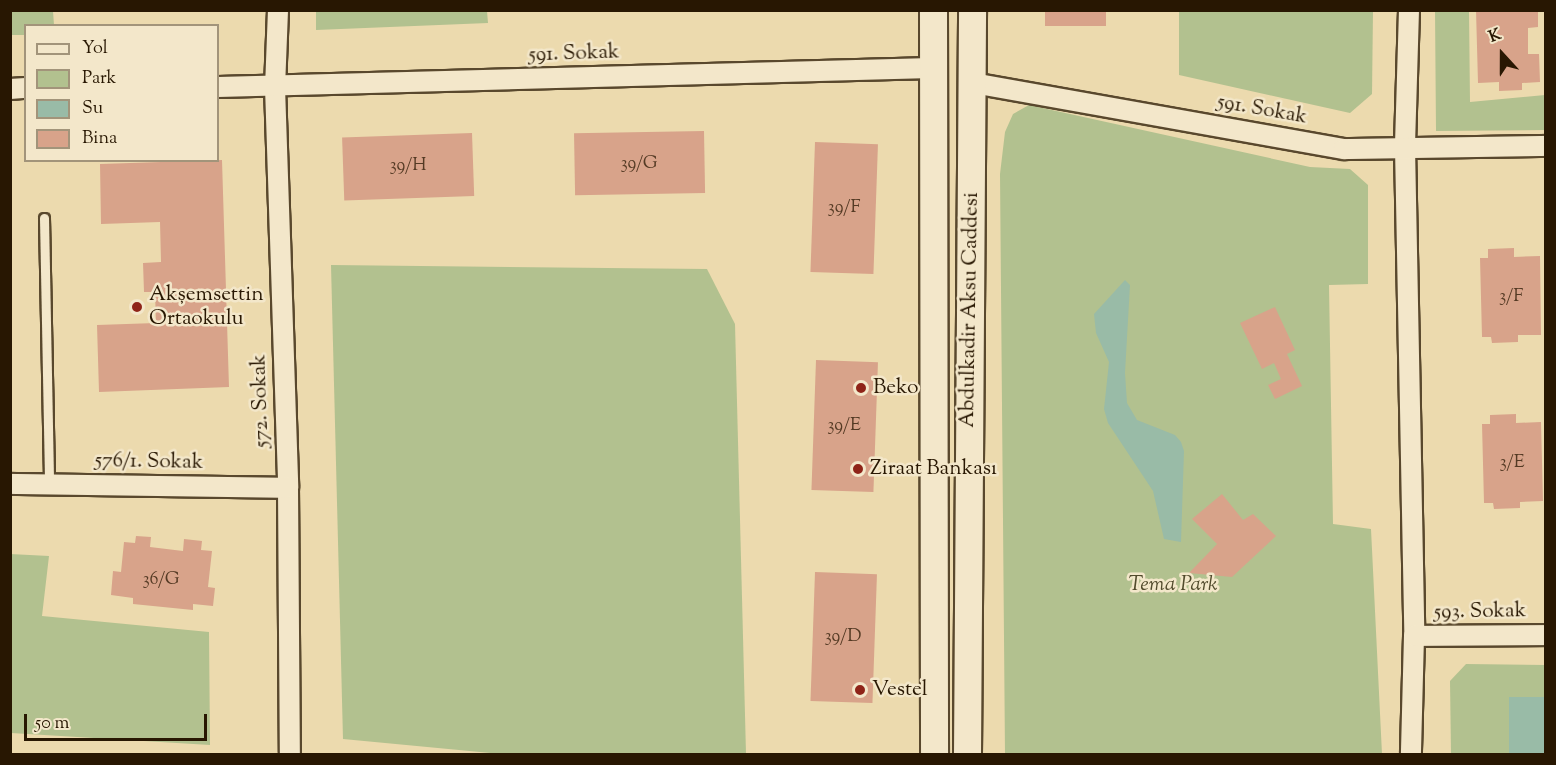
<!DOCTYPE html>
<meta charset="utf-8">
<style>
body{margin:0}
#map{position:relative;width:1556px;height:765px;overflow:hidden;background:#ecdaae;font-family:"Sorts Mill Goudy",serif}
div>[style]{position:absolute}
.green>*{inset:0;background:#b2c18f}
.water>*{inset:0;background:#99bba7;transform-origin:0 0}
.building>*{inset:0;background:#d8a38a;transform-origin:0 0}
.roads{filter:drop-shadow(2px 0 #59482d) drop-shadow(-2px 0 #59482d) drop-shadow(0 2px #59482d) drop-shadow(0 -2px #59482d)}
.lane>*{height:9px;margin:-4.5px;padding:0 4.5px;transform-origin:4.5px;border-radius:4.5px;background:#f3e7ca}
.street>*{height:20px;margin:-10px;padding:0 10px;transform-origin:10px;border-radius:10px;background:#f3e7ca}
.secondary>*{height:27px;margin:-13.5px;padding:0 13.5px;transform-origin:13.5px;border-radius:13.5px;background:#f3e7ca}
.dots>*{width:16px;height:16px;translate:-50% -50%;box-sizing:border-box;border:3px solid #f3e7ca;border-radius:50%}
span{translate:-50% -50%;white-space:nowrap;text-align:center;line-height:1.15;-webkit-text-stroke:5px #f3e7ca;paint-order:stroke}
.number-label{font-size:18px;color:#543a24}
.number-label span{-webkit-text-stroke-width:0}
.street-label{font-size:21px;color:#281702}
.poi-label{font-size:21px;color:#281702}
.left{translate:0 -50%;text-align:left}
.park-label{font-size:21px;color:#514a2c;font-style:italic}
.frame{position:absolute;inset:0;border:12px solid #281702;pointer-events:none}
.legend{position:absolute;left:24px;top:24px;width:195px;height:138px;box-sizing:border-box;background:#f3e7ca;border:2px solid #a2947a;margin:0;padding:8px 10px;list-style:none;font-size:18px;color:#281702}
.legend li{display:flex;align-items:center;gap:12px;height:30px}
.legend b{width:30px;border:2px solid #a2947a}
.north{position:absolute;left:1472px;top:24px;width:60px;height:60px;-webkit-text-stroke:4px #f3e7ca;paint-order:stroke;rotate:339deg;font-size:16px;font-weight:700;line-height:24px;text-align:center;color:#281702}
.north::after{content:'';display:block;margin:auto;width:21px;height:27px;background:#281702;clip-path:polygon(50% 0,100% 100%,50% 72%,0 100%)}
.scale{position:absolute;left:24px;top:714px;width:183px;height:27px;box-sizing:border-box;border:3px solid #281702;border-top:0;padding-left:8px;font-size:18px;line-height:21px;white-space:nowrap;color:#281702;-webkit-text-stroke:4px #f3e7ca;paint-order:stroke}
</style>
<div id="map">
<div class="green">
<div style="clip-path:polygon(11px 10px,53px 11px,54px 25px,26px 26px,25px 35px,11px 35px)"></div>
<div style="clip-path:polygon(316px 11px,487px 11px,488px 23px,316px 30px)"></div>
<div style="clip-path:polygon(1179px 11px,1373px 11px,1372px 94px,1350px 113px,1179px 75px)"></div>
<div style="clip-path:polygon(1435px 11px,1469px 11px,1470px 102px,1545px 95px,1545px 130px,1436px 131px)"></div>
<div style="clip-path:polygon(1029px 105px,1310px 167px,1350px 169px,1368px 185px,1368px 284px,1329px 285px,1333px 524px,1371px 529px,1382px 754px,1005px 754px,1000px 174px,1005px 132px,1013px 114px)"></div>
<div style="clip-path:polygon(331px 265px,707px 269px,735px 324px,746px 754px,501px 754px,343px 739px)"></div>
<div style="clip-path:polygon(10px 554px,49px 556px,42px 616px,209px 632px,210px 745px,11px 733px)"></div>
<div style="clip-path:polygon(1466px 664px,1545px 665px,1545px 754px,1451px 754px,1450px 681px)"></div>
</div>
<div class="water">
<div style="clip-path:polygon(1125px 280px,1130px 285px,1125px 373px,1127px 403px,1137px 420px,1175px 435px,1181px 442px,1184px 451px,1181px 542px,1164px 539px,1153px 491px,1108px 423px,1104px 409px,1109px 362px,1096px 333px,1094px 314px)"></div>
<div style="left:1545px;top:697px;width:57px;height:36px;rotate:90deg"></div>
</div>
<div class="building">
<div style="left:1045px;top:10px;width:61px;height:16px"></div>
<div style="clip-path:polygon(1476px 10px,1538px 10px,1538px 27px,1528px 28px,1528px 54px,1539px 54px,1540px 82px,1522px 83px,1522px 90px,1499px 91px,1499px 82px,1478px 83px)"></div>
<div style="left:704px;top:131px;width:62px;height:130px;rotate:89deg"></div>
<div style="left:472px;top:133px;width:63px;height:130px;rotate:88deg"></div>
<div style="left:815px;top:142px;width:63px;height:130px;rotate:2deg"></div>
<div style="clip-path:polygon(222px 160px,229px 387px,99px 392px,97px 325px,156px 323px,155px 292px,144px 292px,143px 263px,161px 262px,160px 222px,101px 224px,100px 164px)"></div>
<div style="clip-path:polygon(1514px 248px,1514px 257px,1540px 256px,1541px 335px,1518px 335px,1518px 342px,1492px 343px,1491px 337px,1482px 337px,1480px 258px,1488px 258px,1488px 249px)"></div>
<div style="clip-path:polygon(1275px 307px,1295px 350px,1287px 354px,1302px 386px,1275px 399px,1268px 385px,1281px 379px,1274px 363px,1262px 369px,1240px 323px)"></div>
<div style="left:816px;top:360px;width:62px;height:130px;rotate:2deg"></div>
<div style="clip-path:polygon(1516px 414px,1516px 423px,1541px 422px,1543px 501px,1520px 502px,1520px 508px,1494px 509px,1493px 503px,1484px 503px,1482px 424px,1490px 424px,1490px 415px)"></div>
<div style="clip-path:polygon(1222px 494px,1243px 520px,1253px 514px,1276px 536px,1232px 577px,1189px 573px,1217px 544px,1192px 519px)"></div>
<div style="clip-path:polygon(136px 536px,151px 537px,150px 547px,183px 551px,184px 539px,202px 541px,201px 550px,212px 551px,208px 587px,215px 588px,213px 606px,193px 604px,193px 610px,133px 604px,133px 598px,111px 595px,113px 571px,121px 572px,124px 542px,135px 543px)"></div>
<div style="left:815px;top:572px;width:62px;height:129px;rotate:2deg"></div>
</div>
<div class="roads">
<div class="lane">
<div style="left:44px;top:218px;width:267px;rotate:88.9deg"></div>
</div>
<div class="street">
<div style="left:278px;top:10px;width:77px;rotate:92.2deg"></div>
<div style="left:275px;top:87px;width:401px;rotate:88.1deg"></div>
<div style="left:288px;top:488px;width:266px;rotate:89.6deg"></div>
<div style="left:1409px;top:10px;width:137px;rotate:91.7deg"></div>
<div style="left:1405px;top:147px;width:489px;rotate:88.9deg"></div>
<div style="left:1414px;top:636px;width:118px;rotate:91.5deg"></div>
<div style="left:973px;top:83px;width:377px;rotate:10.1deg"></div>
<div style="left:1344px;top:149px;width:202px;rotate:-0.9deg"></div>
<div style="left:218px;top:87px;width:714px;rotate:-1.52deg"></div>
<div style="left:10px;top:89px;width:16px;rotate:-4deg"></div>
<div style="left:10px;top:484px;width:278px;rotate:0.8deg"></div>
<div style="left:1414px;top:636px;width:132px;rotate:-0.4deg"></div>
</div>
<div class="secondary">
<div style="left:933px;top:10px;width:744px;rotate:89.92deg"></div>
<div style="left:967px;top:754px;width:744px;rotate:-89.61deg"></div>
</div>
</div>
<div class="dots">
<div style="left:137px;top:307px;background:#8f2418"></div>
<div style="left:861px;top:388px;background:#8f2418"></div>
<div style="left:858px;top:469px;background:#8f2418"></div>
<div style="left:860px;top:690px;background:#8f2418"></div>
</div>
<div class="number-label">
<span style="left:639px;top:164px">39/G</span>
<span style="left:408px;top:166px">39/H</span>
<span style="left:844px;top:208px">39/F</span>
<span style="left:1511px;top:297px">3/F</span>
<span style="left:844px;top:426px">39/E</span>
<span style="left:1512px;top:463px">3/E</span>
<span style="left:161px;top:580px">36/G</span>
<span style="left:843px;top:637px">39/D</span>
</div>
<div class="street-label">
<span style="left:574px;top:54px;rotate:-2deg">591. Sokak</span>
<span style="left:1262px;top:110px;rotate:10deg">591. Sokak</span>
<span style="left:970px;top:310px;rotate:-89deg">Abdulkadir Aksu Caddesi</span>
<span style="left:261px;top:401px;rotate:-92deg">572. Sokak</span>
<span style="left:149px;top:462px;rotate:1deg">576/1. Sokak</span>
<span style="left:1480px;top:612px;rotate:-1deg">593. Sokak</span>
</div>
<div class="poi-label">
<span class="left" style="left:149px;top:307px">Akşemsettin<br>Ortaokulu</span>
<span class="left" style="left:873px;top:388px">Beko</span>
<span class="left" style="left:870px;top:469px">Ziraat Bankası</span>
<span class="left" style="left:872px;top:690px">Vestel</span>
</div>
<div class="park-label">
<span style="left:1173px;top:585px">Tema Park</span>
</div>
<div class="frame"></div>
<ul class="legend">
<li><b style="height:8px;background:#f3e7ca"></b>Yol</li>
<li><b style="height:16px;background:#b2c18f"></b>Park</li>
<li><b style="height:16px;background:#99bba7"></b>Su</li>
<li><b style="height:16px;background:#d8a38a"></b>Bina</li>
</ul>
<div class="north">K</div>
<div class="scale">50 m</div>
</div>
